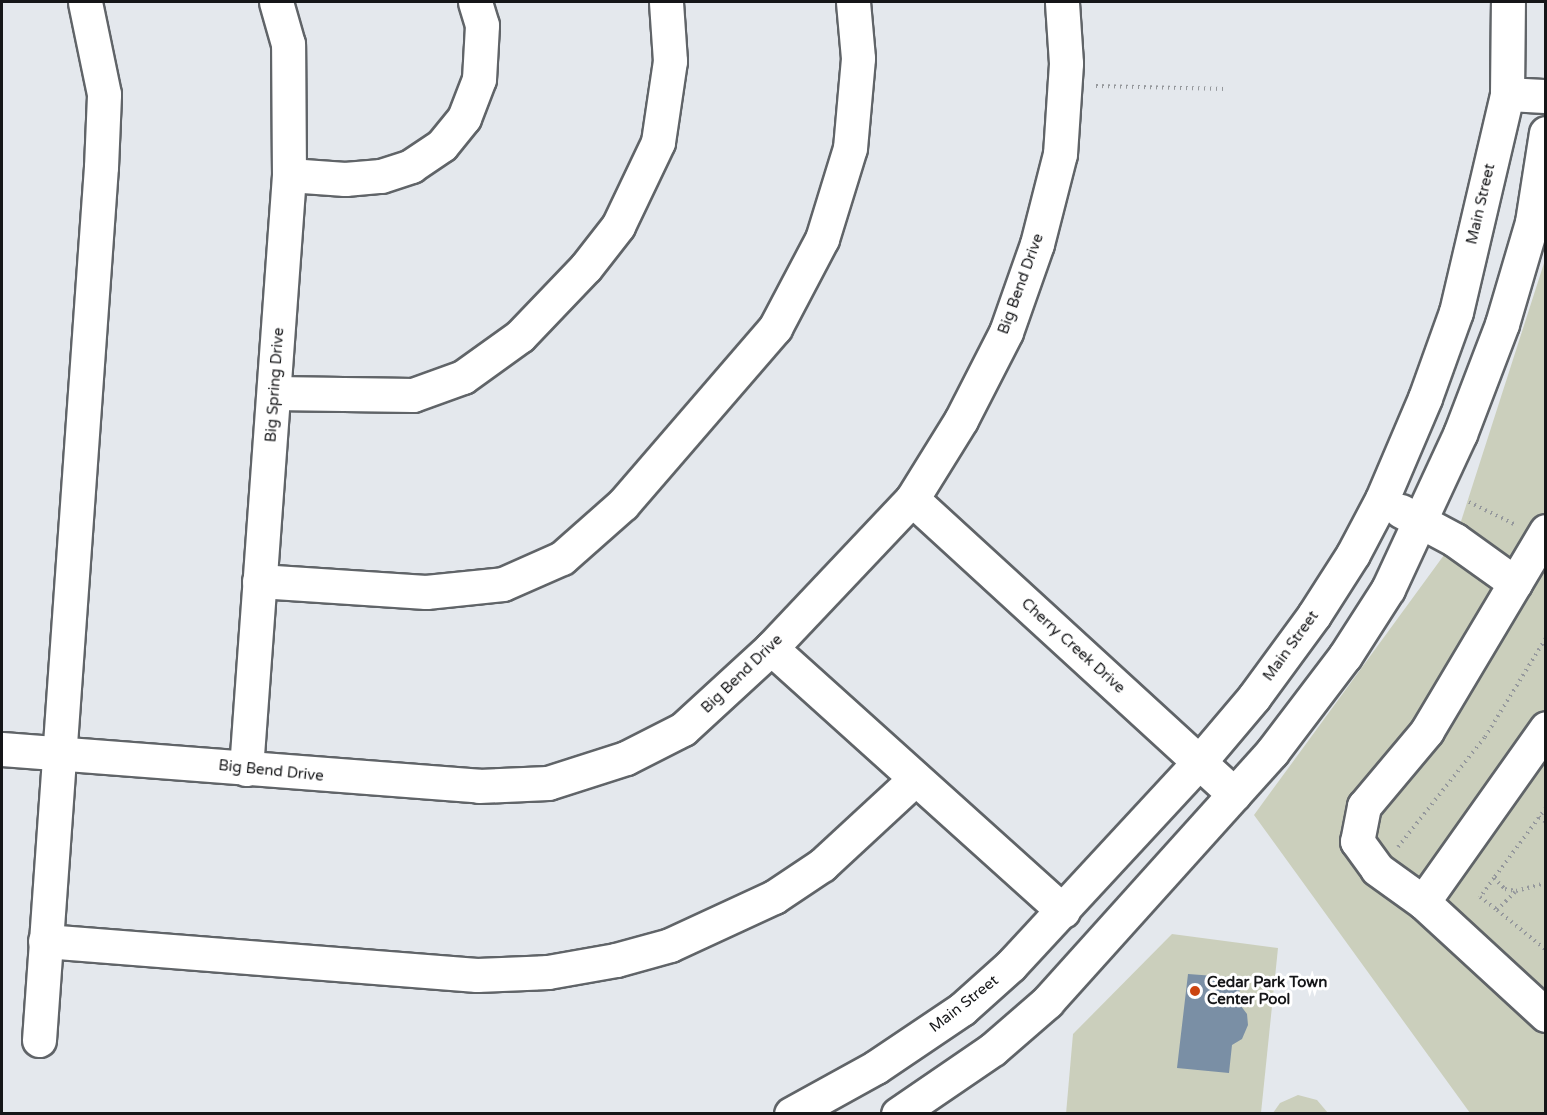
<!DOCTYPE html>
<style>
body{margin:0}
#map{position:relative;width:1547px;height:1115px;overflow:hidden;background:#e4e8ed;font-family:"Varela Round",sans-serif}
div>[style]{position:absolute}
.green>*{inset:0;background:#cbcfbc}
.water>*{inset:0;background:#7a8fa5}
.path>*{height:4px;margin-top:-2px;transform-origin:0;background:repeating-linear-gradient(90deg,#95989c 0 1.5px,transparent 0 6px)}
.roads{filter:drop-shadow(2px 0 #606468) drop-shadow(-2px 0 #606468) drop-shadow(0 2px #606468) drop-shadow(0 -2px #606468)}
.minor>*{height:33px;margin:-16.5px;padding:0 16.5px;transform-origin:16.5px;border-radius:16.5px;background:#fff}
.dots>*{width:16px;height:16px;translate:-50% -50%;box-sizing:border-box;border:3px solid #fff;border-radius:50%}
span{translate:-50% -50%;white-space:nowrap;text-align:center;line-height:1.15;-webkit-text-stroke:6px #fff;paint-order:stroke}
.street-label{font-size:15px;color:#151618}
.poi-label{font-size:15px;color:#151618;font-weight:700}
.left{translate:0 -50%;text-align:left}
.frame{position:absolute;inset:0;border:3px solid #151618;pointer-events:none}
</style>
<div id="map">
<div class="green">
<div style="clip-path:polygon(1545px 260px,1545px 1113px,1470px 1113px,1254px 815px,1455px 540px)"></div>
<div style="clip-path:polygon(1172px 934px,1278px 948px,1261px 1113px,1066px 1114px,1073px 1034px)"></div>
<div style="clip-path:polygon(1298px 1095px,1317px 1100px,1328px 1113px,1273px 1113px,1280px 1103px)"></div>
</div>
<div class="water">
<div style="clip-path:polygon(1188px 974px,1241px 978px,1238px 1002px,1247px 1014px,1248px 1025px,1242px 1039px,1232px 1045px,1229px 1073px,1177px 1068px)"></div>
</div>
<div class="path">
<div style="left:1096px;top:86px;width:129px;rotate:1.3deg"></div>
<div style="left:1469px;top:502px;width:52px;rotate:26.1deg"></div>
<div style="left:1546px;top:808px;width:87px;rotate:126.6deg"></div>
<div style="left:1494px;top:878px;width:16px;rotate:45deg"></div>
<div style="left:1505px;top:889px;width:11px;rotate:10deg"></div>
<div style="left:1516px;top:891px;width:31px;rotate:-15deg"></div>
<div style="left:1539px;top:817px;width:9px;rotate:36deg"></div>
<div style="left:1398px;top:847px;width:140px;rotate:-51.7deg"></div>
<div style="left:1485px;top:737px;width:116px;rotate:-58.4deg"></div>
<div style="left:1494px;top:878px;width:24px;rotate:126deg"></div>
<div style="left:1480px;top:897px;width:21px;rotate:37deg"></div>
<div style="left:1515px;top:892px;width:25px;rotate:135deg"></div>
<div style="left:1497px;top:910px;width:63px;rotate:39.2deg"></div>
<div style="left:1330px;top:1113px;width:1px;rotate:90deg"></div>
</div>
<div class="roads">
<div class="minor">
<div style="left:1507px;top:94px;width:39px;rotate:3deg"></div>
<div style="left:289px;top:175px;width:56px;rotate:4.1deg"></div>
<div style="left:345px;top:179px;width:36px;rotate:-5deg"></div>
<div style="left:381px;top:176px;width:32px;rotate:-18deg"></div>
<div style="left:411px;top:166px;width:37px;rotate:-34deg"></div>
<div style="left:442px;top:145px;width:35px;rotate:-51deg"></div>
<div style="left:464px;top:118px;width:42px;rotate:-69deg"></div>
<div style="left:479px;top:79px;width:54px;rotate:-86.8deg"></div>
<div style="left:482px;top:25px;width:24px;rotate:-107deg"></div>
<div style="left:274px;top:393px;width:139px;rotate:0.8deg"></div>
<div style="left:413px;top:395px;width:53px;rotate:-19.8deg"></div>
<div style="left:463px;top:377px;width:70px;rotate:-35.7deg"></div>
<div style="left:520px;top:336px;width:95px;rotate:-46.3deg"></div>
<div style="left:586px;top:267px;width:52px;rotate:-52deg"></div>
<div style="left:618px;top:226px;width:93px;rotate:-64.5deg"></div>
<div style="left:658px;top:142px;width:82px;rotate:-81.6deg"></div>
<div style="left:670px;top:61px;width:59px;rotate:-93.9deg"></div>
<div style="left:912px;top:499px;width:437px;rotate:42.5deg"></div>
<div style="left:1401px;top:511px;width:61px;rotate:28.2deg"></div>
<div style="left:1455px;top:540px;width:74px;rotate:35.6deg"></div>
<div style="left:1546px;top:531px;width:233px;rotate:120.8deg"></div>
<div style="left:1427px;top:731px;width:98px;rotate:130deg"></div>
<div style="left:1364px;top:806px;width:36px;rotate:101deg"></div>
<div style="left:1357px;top:841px;width:34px;rotate:54deg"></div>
<div style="left:1377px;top:869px;width:57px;rotate:35.7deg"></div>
<div style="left:1423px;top:902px;width:213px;rotate:-54.7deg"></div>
<div style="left:259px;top:581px;width:167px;rotate:3.8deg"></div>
<div style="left:426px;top:592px;width:77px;rotate:-5.9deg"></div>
<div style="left:503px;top:584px;width:64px;rotate:-23.8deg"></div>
<div style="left:562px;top:558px;width:81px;rotate:-41.5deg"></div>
<div style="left:623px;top:504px;width:233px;rotate:-49.2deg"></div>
<div style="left:775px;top:328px;width:101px;rotate:-62.2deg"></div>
<div style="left:822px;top:239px;width:95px;rotate:-72.9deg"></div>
<div style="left:850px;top:148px;width:90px;rotate:-84.9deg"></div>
<div style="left:858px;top:58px;width:56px;rotate:-95.1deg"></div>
<div style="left:771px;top:648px;width:393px;rotate:42deg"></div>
<div style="left:2px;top:749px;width:478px;rotate:4.4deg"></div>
<div style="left:479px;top:786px;width:69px;rotate:-2.5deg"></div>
<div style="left:548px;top:783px;width:82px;rotate:-17.8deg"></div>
<div style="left:626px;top:758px;width:64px;rotate:-27deg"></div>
<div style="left:683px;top:729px;width:120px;rotate:-42.6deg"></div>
<div style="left:771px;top:648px;width:205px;rotate:-46.6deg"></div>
<div style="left:912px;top:499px;width:93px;rotate:-58.2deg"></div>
<div style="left:961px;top:420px;width:99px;rotate:-62.9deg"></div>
<div style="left:1006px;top:332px;width:93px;rotate:-70.6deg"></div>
<div style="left:1037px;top:244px;width:93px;rotate:-75.7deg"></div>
<div style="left:1060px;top:154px;width:91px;rotate:-86.2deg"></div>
<div style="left:1066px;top:63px;width:61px;rotate:-93.8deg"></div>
<div style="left:246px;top:769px;width:596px;rotate:-85.86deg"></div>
<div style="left:289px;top:175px;width:131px;rotate:-90.4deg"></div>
<div style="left:288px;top:44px;width:44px;rotate:-105.9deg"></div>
<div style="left:1423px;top:902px;width:167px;rotate:42.6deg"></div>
<div style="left:45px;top:941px;width:433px;rotate:4.5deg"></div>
<div style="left:477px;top:975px;width:71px;rotate:-2.4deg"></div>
<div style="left:548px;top:972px;width:69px;rotate:-10deg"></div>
<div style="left:616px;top:960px;width:56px;rotate:-15.5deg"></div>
<div style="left:670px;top:945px;width:115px;rotate:-24.8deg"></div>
<div style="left:774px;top:897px;width:58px;rotate:-33.7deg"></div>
<div style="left:822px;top:865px;width:127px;rotate:-42.8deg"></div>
<div style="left:39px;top:1040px;width:875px;rotate:-85.94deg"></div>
<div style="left:101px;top:167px;width:73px;rotate:-87.6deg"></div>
<div style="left:104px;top:94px;width:94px;rotate:-101.7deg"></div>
<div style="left:791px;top:1114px;width:97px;rotate:-28.9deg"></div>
<div style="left:876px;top:1067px;width:104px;rotate:-34deg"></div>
<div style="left:962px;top:1009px;width:66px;rotate:-41.9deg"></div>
<div style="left:1011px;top:965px;width:278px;rotate:-47.2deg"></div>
<div style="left:1200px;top:761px;width:84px;rotate:-49.8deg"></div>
<div style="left:1254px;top:697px;width:102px;rotate:-53.8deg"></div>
<div style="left:1314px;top:615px;width:72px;rotate:-57.4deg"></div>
<div style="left:1353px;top:554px;width:62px;rotate:-62.2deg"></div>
<div style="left:1382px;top:499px;width:110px;rotate:-66.9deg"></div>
<div style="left:1425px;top:398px;width:91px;rotate:-70.2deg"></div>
<div style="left:1456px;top:312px;width:224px;rotate:-76.8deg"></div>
<div style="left:1507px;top:94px;width:92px;rotate:-89.4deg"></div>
<div style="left:898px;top:1114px;width:115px;rotate:-34.4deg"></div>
<div style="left:993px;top:1049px;width:72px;rotate:-41deg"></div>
<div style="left:1047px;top:1002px;width:336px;rotate:-48deg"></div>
<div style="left:1272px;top:752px;width:121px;rotate:-52.8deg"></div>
<div style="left:1345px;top:656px;width:80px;rotate:-57.3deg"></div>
<div style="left:1388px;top:589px;width:171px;rotate:-65.1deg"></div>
<div style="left:1460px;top:434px;width:118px;rotate:-69.1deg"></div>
<div style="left:1502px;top:324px;width:106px;rotate:-73.6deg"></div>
<div style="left:1532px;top:222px;width:90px;rotate:-81.1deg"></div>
</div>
</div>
<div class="dots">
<div style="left:1195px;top:991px;background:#cb4410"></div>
</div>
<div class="street-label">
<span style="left:1481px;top:204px;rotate:-77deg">Main Street</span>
<span style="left:1021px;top:284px;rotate:-70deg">Big Bend Drive</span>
<span style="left:275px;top:385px;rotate:-86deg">Big Spring Drive</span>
<span style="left:1073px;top:646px;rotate:42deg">Cherry Creek Drive</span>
<span style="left:1291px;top:646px;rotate:-54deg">Main Street</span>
<span style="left:742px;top:674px;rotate:-44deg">Big Bend Drive</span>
<span style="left:271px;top:771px;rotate:6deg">Big Bend Drive</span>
<span style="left:964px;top:1004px;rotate:-38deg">Main Street</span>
</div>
<div class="poi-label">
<span class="left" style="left:1207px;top:991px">Cedar Park Town<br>Center Pool</span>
</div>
<div class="frame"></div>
</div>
